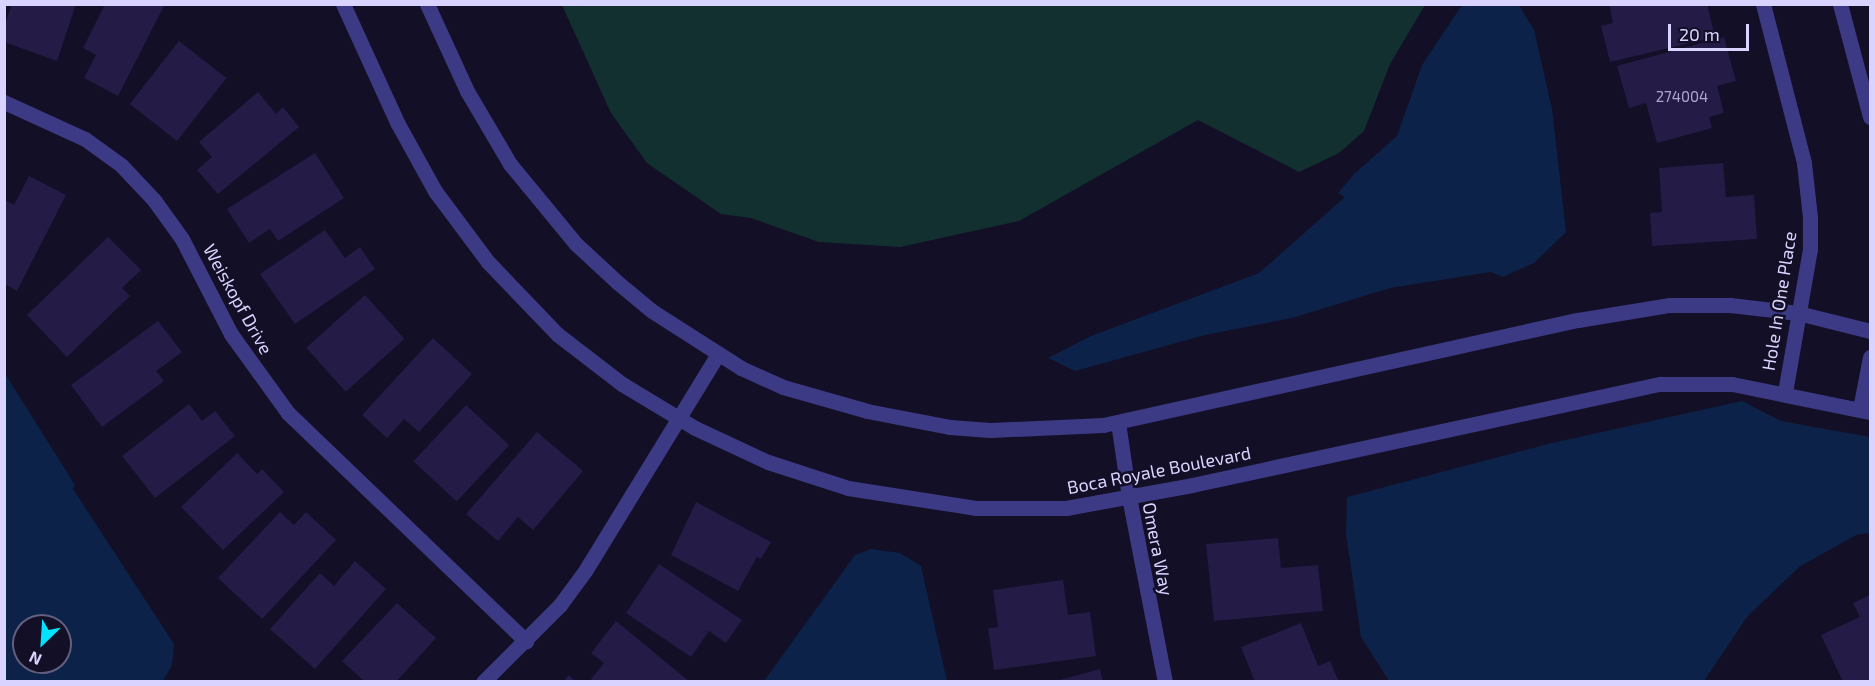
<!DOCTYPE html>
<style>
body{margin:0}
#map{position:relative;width:1875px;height:686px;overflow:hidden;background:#130f26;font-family:"Exo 2",sans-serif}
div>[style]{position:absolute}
.green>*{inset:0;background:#12302f}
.water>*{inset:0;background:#0c2248}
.building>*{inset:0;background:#241b47;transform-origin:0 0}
.minor>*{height:15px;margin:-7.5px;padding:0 7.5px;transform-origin:7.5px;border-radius:7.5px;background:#3d3a85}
span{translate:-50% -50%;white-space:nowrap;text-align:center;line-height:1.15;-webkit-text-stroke:5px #130f26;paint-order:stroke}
.number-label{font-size:15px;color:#aca6d1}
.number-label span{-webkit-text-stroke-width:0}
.street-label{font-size:18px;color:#d9d4ff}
.frame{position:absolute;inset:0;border:6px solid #d9d4ff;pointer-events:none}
.north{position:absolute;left:12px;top:614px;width:60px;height:60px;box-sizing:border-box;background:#130f26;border:2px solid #625e7d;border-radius:50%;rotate:205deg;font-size:16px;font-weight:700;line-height:24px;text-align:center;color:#d9d4ff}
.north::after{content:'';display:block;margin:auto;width:21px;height:27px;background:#00e5ff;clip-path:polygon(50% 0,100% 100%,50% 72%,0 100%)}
.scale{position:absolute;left:1668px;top:24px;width:81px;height:27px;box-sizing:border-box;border:3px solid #d9d4ff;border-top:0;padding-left:8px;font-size:18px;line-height:21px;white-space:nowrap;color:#d9d4ff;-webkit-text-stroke:4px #130f26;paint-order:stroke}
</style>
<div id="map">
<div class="green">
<div style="clip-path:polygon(562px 5px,562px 4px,1425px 5px,1390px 64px,1364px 131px,1339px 153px,1299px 172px,1198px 120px,1019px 221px,900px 247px,819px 242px,751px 218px,721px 214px,647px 163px,611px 113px)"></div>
</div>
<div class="water">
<div style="clip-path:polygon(1462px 5px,1519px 5px,1534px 30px,1552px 109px,1566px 232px,1534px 263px,1503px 277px,1491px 272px,1390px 288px,1292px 318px,1205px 335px,1075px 371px,1048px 358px,1091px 336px,1259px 273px,1345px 197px,1338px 193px,1354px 174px,1397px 136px,1422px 65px)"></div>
<div style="clip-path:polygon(evenodd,4px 372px,75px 485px,73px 489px,174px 644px,172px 665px,163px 681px,5px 681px,4px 372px,24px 626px,60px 626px,60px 662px,24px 662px,24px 626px)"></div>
<div style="clip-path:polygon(1742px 401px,1781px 421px,1870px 437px,1870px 533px,1856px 535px,1799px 567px,1747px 617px,1704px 681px,1389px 681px,1361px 637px,1346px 534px,1347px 497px,1552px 443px)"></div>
<div style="clip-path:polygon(871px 549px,900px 553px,921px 566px,947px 681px,764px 681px,855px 555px)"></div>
</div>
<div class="building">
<div style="clip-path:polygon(12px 4px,76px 4px,57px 61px,4px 42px,4px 27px)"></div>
<div style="clip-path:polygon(105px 4px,165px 4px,118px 96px,84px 78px,96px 55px,83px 48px)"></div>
<div style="clip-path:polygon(1609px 4px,1707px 4px,1715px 37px,1610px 62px,1601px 26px,1613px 23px)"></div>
<div style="clip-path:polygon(1724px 37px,1736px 81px,1717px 86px,1724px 113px,1709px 117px,1712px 128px,1657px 143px,1646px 103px,1629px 108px,1617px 66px)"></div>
<div style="left:179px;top:41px;width:60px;height:80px;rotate:38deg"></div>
<div style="clip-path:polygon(258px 92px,276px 114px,283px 107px,299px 127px,218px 194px,197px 170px,212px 157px,199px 142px)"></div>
<div style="clip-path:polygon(315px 153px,344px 198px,278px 241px,270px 229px,249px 243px,227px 209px)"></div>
<div style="clip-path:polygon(1723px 163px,1726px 197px,1754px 195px,1757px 239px,1652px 246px,1650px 213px,1662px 212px,1659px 168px)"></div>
<div style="clip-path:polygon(29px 176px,66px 195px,17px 291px,5px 284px,5px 200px,14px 205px)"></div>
<div style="clip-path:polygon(325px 230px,345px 258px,360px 247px,375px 269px,295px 324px,260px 274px)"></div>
<div style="clip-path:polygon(108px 237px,141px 270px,122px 288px,130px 296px,67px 357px,27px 315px)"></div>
<div style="left:365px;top:295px;width:59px;height:79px;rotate:48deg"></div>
<div style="clip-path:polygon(158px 321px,182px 352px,156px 371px,164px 381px,102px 427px,71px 385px)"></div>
<div style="clip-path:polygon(433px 338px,472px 374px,419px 432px,404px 419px,387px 438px,362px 415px)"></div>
<div style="clip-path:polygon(189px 404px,202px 421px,215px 411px,235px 436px,155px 498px,122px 456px)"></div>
<div style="left:466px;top:405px;width:59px;height:77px;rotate:43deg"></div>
<div style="clip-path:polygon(537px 432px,583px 471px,533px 530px,518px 517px,498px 541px,466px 514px)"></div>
<div style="clip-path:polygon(237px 453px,257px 474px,262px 469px,284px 492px,223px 550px,181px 507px)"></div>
<div style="clip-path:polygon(696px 502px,771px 542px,761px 559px,757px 557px,738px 591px,671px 555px)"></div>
<div style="clip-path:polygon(280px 512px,294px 525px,306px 512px,336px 540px,262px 619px,218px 578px)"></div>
<div style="clip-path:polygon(1278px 538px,1281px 568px,1318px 565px,1323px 611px,1214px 621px,1206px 544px)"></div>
<div style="clip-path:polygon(355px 561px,386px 589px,315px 669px,270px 629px,320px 573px,334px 586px)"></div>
<div style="clip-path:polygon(659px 564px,742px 620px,726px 643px,709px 631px,691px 657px,626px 613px)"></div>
<div style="clip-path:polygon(1063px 580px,1068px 615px,1090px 612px,1096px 656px,994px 670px,988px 628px,998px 627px,993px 590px)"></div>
<div style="clip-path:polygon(1870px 595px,1870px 682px,1843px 682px,1821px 635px,1860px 617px,1853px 603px)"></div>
<div style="clip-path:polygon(397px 603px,436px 638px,396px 682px,365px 682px,342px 661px)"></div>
<div style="clip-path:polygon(616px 621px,690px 682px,594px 682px,591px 679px,604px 663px,591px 653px)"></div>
<div style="clip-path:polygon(1301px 623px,1318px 666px,1330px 661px,1339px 682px,1255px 682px,1241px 647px)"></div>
<div style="clip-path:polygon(1100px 669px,1103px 682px,1056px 682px,1056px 681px)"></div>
<div style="clip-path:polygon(569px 675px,575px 682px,563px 682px)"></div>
</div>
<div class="minor">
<div style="left:343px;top:4px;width:132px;rotate:65.4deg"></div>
<div style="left:398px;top:124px;width:77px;rotate:61.1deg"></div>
<div style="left:435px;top:191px;width:89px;rotate:53.3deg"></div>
<div style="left:488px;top:262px;width:100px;rotate:46.2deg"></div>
<div style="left:557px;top:334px;width:82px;rotate:37.6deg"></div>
<div style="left:622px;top:384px;width:85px;rotate:31.1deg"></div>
<div style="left:695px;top:428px;width:81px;rotate:25deg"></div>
<div style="left:768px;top:462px;width:84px;rotate:18deg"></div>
<div style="left:848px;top:488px;width:129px;rotate:8.9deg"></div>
<div style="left:975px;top:508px;width:91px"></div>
<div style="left:1066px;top:508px;width:128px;rotate:-10.3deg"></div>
<div style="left:1192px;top:485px;width:479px;rotate:-12.2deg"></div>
<div style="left:1660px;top:384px;width:72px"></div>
<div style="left:1732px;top:384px;width:141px;rotate:11.5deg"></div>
<div style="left:427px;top:4px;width:96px;rotate:65.3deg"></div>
<div style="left:467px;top:91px;width:85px;rotate:59.5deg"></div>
<div style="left:510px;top:164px;width:104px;rotate:50.5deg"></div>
<div style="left:576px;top:244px;width:56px;rotate:42.8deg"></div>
<div style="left:617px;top:282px;width:45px;rotate:39.6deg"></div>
<div style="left:652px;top:311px;width:106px;rotate:32.6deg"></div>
<div style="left:741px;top:368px;width:46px;rotate:24.3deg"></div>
<div style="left:783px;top:387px;width:87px;rotate:15.9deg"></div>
<div style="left:867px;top:411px;width:85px;rotate:10.9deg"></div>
<div style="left:950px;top:427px;width:40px;rotate:4.3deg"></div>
<div style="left:990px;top:430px;width:113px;rotate:-2.5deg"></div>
<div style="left:1103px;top:425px;width:486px;rotate:-12.5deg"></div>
<div style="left:1578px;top:320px;width:93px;rotate:-9.3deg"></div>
<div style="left:1670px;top:305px;width:60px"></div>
<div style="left:1730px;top:305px;width:68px;rotate:6.7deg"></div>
<div style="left:1798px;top:313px;width:74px;rotate:14deg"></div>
<div style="left:1763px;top:4px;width:164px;rotate:75.5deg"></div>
<div style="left:1804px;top:163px;width:54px;rotate:83.7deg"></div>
<div style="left:1810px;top:217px;width:32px;rotate:90deg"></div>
<div style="left:1810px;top:249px;width:145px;rotate:99.9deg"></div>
<div style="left:1840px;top:4px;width:117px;rotate:75.1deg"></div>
<div style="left:4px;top:102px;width:89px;rotate:24.6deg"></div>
<div style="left:85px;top:139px;width:44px;rotate:35.8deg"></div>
<div style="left:121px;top:165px;width:48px;rotate:46.7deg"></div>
<div style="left:154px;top:200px;width:48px;rotate:54.3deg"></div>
<div style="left:182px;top:239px;width:107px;rotate:62.7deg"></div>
<div style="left:231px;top:334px;width:97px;rotate:54.2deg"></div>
<div style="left:288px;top:413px;width:330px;rotate:43.8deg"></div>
<div style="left:1860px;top:409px;width:53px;rotate:-79.1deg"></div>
<div style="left:1118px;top:422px;width:76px;rotate:81.7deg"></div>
<div style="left:1129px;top:497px;width:188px;rotate:79deg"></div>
<div style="left:483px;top:682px;width:109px;rotate:-45deg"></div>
<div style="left:560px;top:605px;width:42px;rotate:-53.7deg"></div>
<div style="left:585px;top:571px;width:255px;rotate:-58.5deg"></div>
</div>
<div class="number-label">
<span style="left:1682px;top:97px">274004</span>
</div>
<div class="street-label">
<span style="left:238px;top:299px;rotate:61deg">Weiskopf Drive</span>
<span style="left:1779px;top:301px;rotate:-81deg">Hole In One Place</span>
<span style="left:1159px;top:470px;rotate:-11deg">Boca Royale Boulevard</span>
<span style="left:1158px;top:549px;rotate:79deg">Omera Way</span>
</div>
<div class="frame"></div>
<div class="north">N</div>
<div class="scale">20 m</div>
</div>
